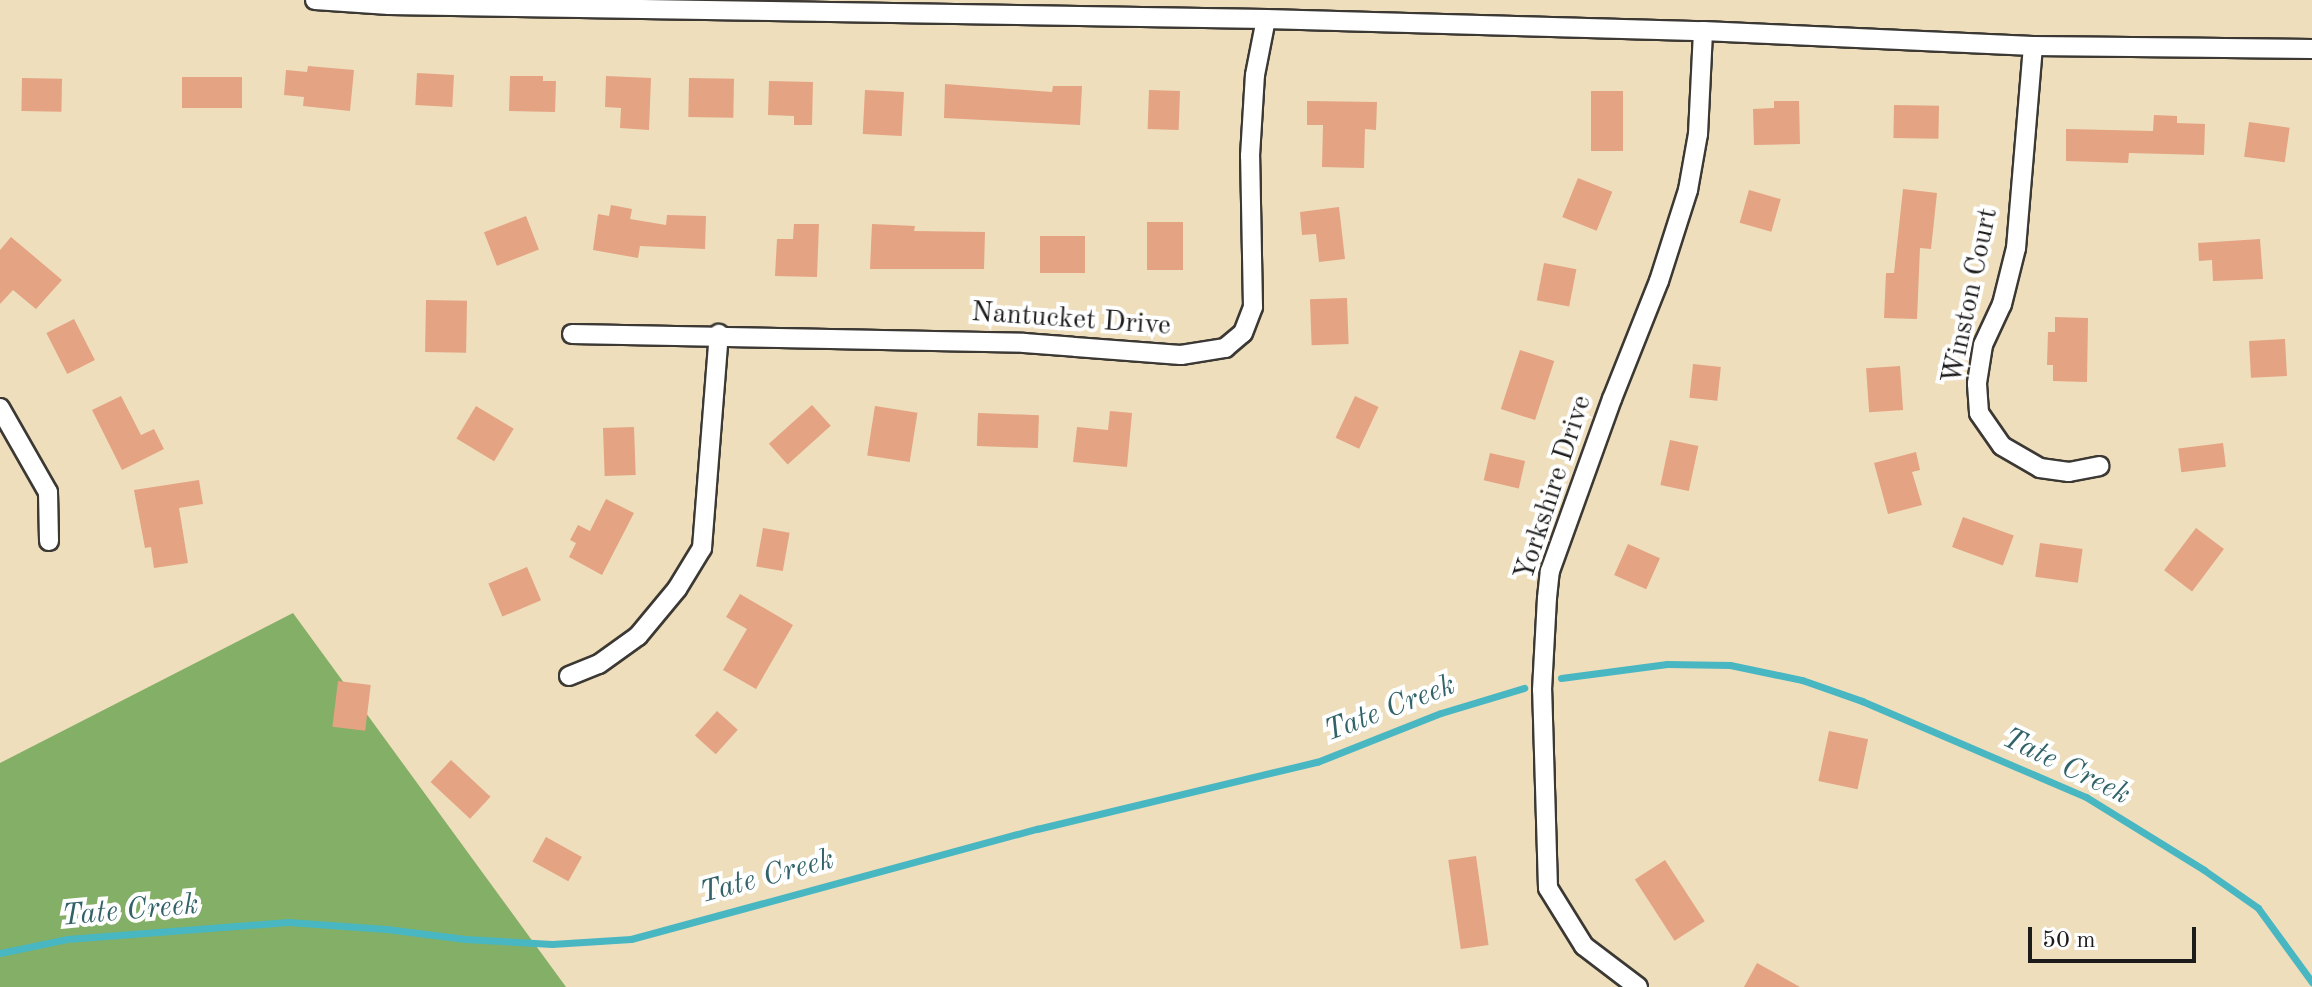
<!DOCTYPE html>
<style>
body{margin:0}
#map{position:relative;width:2312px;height:987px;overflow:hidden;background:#eedebc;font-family:"Old Standard TT",serif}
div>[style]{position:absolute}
.forest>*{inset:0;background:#83af66}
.stream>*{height:7px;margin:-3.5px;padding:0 3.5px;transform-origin:3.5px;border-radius:3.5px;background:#49b7c2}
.building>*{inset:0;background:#e4a383;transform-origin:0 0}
.roads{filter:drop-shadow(2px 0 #3c3934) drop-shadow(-2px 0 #3c3934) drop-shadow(0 2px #3c3934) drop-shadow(0 -2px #3c3934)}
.minor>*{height:18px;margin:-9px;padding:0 9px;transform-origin:9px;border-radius:9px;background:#fff}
span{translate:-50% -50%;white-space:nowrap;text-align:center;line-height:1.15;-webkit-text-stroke:8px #fff;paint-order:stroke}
.street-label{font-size:28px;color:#1c1c1c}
.water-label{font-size:30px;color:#306267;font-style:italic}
.scale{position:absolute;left:2028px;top:927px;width:168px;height:36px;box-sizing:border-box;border:4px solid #1c1c1c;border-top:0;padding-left:10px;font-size:24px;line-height:28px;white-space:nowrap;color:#1c1c1c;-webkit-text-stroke:6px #fff;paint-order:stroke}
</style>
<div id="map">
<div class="forest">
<div style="clip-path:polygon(293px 613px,566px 987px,0 987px,0 763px)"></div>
</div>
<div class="stream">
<div style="left:1561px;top:678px;width:107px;rotate:-7.5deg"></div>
<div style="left:1667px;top:664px;width:63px;rotate:0.9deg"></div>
<div style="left:1730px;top:665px;width:74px;rotate:11.8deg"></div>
<div style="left:1802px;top:680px;width:64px;rotate:19.3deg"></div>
<div style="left:1862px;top:701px;width:244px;rotate:23.2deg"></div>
<div style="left:2086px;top:797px;width:139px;rotate:31.7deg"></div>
<div style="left:2204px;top:870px;width:66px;rotate:35.1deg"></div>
<div style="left:2258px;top:908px;width:92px;rotate:53.9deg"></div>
<div style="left:0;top:953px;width:68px;rotate:-11.8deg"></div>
<div style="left:67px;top:939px;width:222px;rotate:-4.4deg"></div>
<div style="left:288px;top:922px;width:98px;rotate:4.1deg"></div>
<div style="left:386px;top:929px;width:80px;rotate:7.2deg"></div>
<div style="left:465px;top:939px;width:87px;rotate:3.3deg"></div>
<div style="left:552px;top:944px;width:79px;rotate:-3.6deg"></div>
<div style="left:631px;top:939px;width:421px;rotate:-15.2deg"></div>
<div style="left:1037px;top:829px;width:288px;rotate:-13.5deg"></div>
<div style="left:1317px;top:762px;width:133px;rotate:-21.6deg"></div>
<div style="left:1441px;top:713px;width:87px;rotate:-16.8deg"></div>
</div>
<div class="building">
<div style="clip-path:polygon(308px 66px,354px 70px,350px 111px,303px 106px,304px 97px,284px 95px,286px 70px,307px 72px)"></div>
<div style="left:417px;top:73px;width:37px;height:32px;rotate:3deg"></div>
<div style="clip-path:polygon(510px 76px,543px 76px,543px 81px,556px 81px,555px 112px,509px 111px)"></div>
<div style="clip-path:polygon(606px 76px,651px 78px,649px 130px,620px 128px,621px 108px,605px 107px)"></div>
<div style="left:242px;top:77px;width:31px;height:60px;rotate:90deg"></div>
<div style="left:22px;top:78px;width:40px;height:33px;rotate:1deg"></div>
<div style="left:689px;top:78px;width:45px;height:39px;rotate:1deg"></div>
<div style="clip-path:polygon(769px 81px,813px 82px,812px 125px,794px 125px,794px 116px,768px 115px)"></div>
<div style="clip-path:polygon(945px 84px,1052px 92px,1053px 86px,1082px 86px,1080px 125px,944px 118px)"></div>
<div style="left:865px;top:90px;width:39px;height:44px;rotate:3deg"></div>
<div style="left:1149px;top:90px;width:31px;height:39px;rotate:2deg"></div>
<div style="left:1591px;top:91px;width:32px;height:60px"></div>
<div style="clip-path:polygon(1307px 101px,1377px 102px,1376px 130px,1365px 129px,1364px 168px,1322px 167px,1323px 125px,1307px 125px)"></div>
<div style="clip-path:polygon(1774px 101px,1799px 101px,1800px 144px,1754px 145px,1753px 109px,1774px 108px)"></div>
<div style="left:1894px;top:105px;width:45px;height:33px;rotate:1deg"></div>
<div style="clip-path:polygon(2154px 115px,2177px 116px,2177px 123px,2205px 124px,2204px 155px,2129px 153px,2128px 163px,2066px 161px,2066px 129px,2153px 131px)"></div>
<div style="left:2249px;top:122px;width:41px;height:35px;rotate:8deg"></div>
<div style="left:1578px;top:178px;width:37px;height:42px;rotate:22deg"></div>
<div style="clip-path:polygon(1903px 189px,1937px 193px,1931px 249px,1920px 248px,1917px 319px,1884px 318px,1886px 273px,1894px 273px)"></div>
<div style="left:1749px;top:190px;width:33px;height:34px;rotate:16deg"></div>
<div style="clip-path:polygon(611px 205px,632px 209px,630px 219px,666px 225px,667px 215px,706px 216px,705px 249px,640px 246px,638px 258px,593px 250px,598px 214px,609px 216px)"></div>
<div style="clip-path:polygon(1339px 207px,1345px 259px,1319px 262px,1316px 234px,1302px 235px,1300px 212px)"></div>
<div style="left:526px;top:216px;width:36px;height:45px;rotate:69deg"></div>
<div style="left:1147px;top:222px;width:36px;height:48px"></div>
<div style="clip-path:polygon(794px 224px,819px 224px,817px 277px,775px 276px,777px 239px,793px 239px)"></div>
<div style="clip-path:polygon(872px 224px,915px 226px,914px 231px,985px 232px,984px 269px,870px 269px)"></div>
<div style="left:1040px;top:236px;width:45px;height:37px"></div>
<div style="clip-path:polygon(11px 237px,62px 280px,36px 309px,13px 290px,0 304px,0 250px)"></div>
<div style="clip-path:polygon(2260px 239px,2263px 279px,2213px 281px,2212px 260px,2199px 261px,2198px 243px)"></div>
<div style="left:1544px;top:263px;width:33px;height:38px;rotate:11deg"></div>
<div style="left:1347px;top:298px;width:46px;height:37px;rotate:88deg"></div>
<div style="left:426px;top:300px;width:41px;height:52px;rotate:1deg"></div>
<div style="clip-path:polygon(2055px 317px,2088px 318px,2087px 382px,2053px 381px,2053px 365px,2047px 365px,2048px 332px,2055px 332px)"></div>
<div style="left:74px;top:319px;width:46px;height:31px;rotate:63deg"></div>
<div style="left:2285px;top:339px;width:37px;height:36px;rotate:87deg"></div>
<div style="left:1520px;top:350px;width:36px;height:62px;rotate:18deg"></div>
<div style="left:1693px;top:364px;width:28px;height:34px;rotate:6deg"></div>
<div style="left:1900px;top:366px;width:44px;height:34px;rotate:86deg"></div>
<div style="clip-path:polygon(121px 396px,141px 435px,154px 429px,164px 449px,122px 470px,92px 410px)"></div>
<div style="left:1355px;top:396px;width:26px;height:46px;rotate:25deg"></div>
<div style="left:812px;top:405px;width:28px;height:58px;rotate:48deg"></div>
<div style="left:476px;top:406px;width:44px;height:38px;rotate:31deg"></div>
<div style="left:875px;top:406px;width:43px;height:50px;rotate:9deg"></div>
<div style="clip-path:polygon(1110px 411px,1132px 413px,1127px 467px,1073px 462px,1077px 427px,1108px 430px)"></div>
<div style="left:978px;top:413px;width:61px;height:33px;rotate:2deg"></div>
<div style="left:634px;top:427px;width:48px;height:31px;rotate:88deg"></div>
<div style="left:1670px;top:440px;width:29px;height:46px;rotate:12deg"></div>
<div style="left:2223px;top:443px;width:24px;height:45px;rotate:83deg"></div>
<div style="clip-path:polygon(1916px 452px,1920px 470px,1912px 472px,1922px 505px,1888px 514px,1874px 463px)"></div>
<div style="left:1490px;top:453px;width:36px;height:28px;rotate:13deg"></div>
<div style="clip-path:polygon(199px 480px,203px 504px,179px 508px,188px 563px,154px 568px,151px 547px,145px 548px,134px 490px)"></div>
<div style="clip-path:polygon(606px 499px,634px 513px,602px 575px,569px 557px,576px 543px,570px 540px,578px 525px,590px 531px)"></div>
<div style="left:1963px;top:517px;width:54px;height:32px;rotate:20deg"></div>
<div style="left:763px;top:528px;width:27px;height:39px;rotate:10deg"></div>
<div style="left:2196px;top:528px;width:35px;height:53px;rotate:37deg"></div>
<div style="left:2040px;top:543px;width:43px;height:34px;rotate:8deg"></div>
<div style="left:1628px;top:544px;width:35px;height:34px;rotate:24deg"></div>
<div style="left:527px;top:567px;width:36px;height:42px;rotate:67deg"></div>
<div style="clip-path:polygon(740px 594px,793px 625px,756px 689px,723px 670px,747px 629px,726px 617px)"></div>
<div style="left:338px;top:681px;width:33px;height:46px;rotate:7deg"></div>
<div style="left:717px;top:711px;width:28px;height:33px;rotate:42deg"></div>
<div style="left:1829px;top:731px;width:40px;height:51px;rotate:12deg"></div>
<div style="left:451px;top:760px;width:54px;height:30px;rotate:43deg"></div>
<div style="left:546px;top:837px;width:41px;height:28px;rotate:29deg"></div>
<div style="left:1476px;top:856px;width:90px;height:28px;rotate:82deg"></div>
<div style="left:1665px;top:860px;width:73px;height:36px;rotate:57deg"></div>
<div style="clip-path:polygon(1757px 963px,1800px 987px,1744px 987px)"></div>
</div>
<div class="roads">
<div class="minor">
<div style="left:315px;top:0;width:74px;rotate:3.9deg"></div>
<div style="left:389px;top:5px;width:877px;rotate:0.91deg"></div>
<div style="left:1266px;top:19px;width:437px;rotate:1.6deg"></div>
<div style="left:1703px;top:31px;width:330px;rotate:2.6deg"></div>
<div style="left:2033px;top:46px;width:279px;rotate:0.6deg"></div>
<div style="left:2033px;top:46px;width:203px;rotate:94.8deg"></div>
<div style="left:2016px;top:248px;width:58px;rotate:104deg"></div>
<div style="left:2002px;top:304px;width:45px;rotate:114.9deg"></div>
<div style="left:1983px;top:345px;width:39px;rotate:99deg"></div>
<div style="left:1977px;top:384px;width:29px;rotate:86deg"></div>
<div style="left:1979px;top:413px;width:40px;rotate:55.1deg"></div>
<div style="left:2002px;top:446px;width:44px;rotate:30.1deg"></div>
<div style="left:2040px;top:468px;width:29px;rotate:8deg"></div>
<div style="left:2069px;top:472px;width:31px;rotate:-11deg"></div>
<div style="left:572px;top:334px;width:452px;rotate:1.1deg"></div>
<div style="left:1024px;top:343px;width:157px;rotate:4.4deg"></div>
<div style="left:1181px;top:355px;width:45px;rotate:-9deg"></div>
<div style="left:1225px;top:348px;width:23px;rotate:-40deg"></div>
<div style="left:1243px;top:333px;width:28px;rotate:-69deg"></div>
<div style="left:1253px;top:307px;width:151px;rotate:-91.1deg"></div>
<div style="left:1250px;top:156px;width:81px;rotate:-86.5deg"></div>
<div style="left:1255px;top:75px;width:57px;rotate:-78.9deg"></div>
<div style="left:0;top:408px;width:97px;rotate:60.3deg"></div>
<div style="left:48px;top:492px;width:49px;rotate:88.8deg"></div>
<div style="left:569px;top:676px;width:32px;rotate:-22deg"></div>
<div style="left:599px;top:664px;width:48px;rotate:-35.7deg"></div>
<div style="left:638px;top:636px;width:61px;rotate:-50.3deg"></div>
<div style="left:677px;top:589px;width:48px;rotate:-58.6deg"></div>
<div style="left:702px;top:548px;width:215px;rotate:-85.5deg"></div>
<div style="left:1638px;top:987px;width:68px;rotate:-142.8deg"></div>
<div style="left:1584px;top:946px;width:68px;rotate:-121.8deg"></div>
<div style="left:1548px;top:888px;width:198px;rotate:-91.7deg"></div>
<div style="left:1542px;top:690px;width:92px;rotate:-86.9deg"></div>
<div style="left:1547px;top:598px;width:27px;rotate:-84deg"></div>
<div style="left:1550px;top:571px;width:183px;rotate:-70.2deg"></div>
<div style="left:1612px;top:399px;width:127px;rotate:-68.3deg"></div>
<div style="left:1659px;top:281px;width:96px;rotate:-72.3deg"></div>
<div style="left:1688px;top:190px;width:57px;rotate:-79.9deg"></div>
<div style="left:1698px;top:134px;width:103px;rotate:-87.2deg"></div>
</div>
</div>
<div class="street-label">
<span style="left:1971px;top:296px;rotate:-78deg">Winston Court</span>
<span style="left:1071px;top:320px;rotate:4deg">Nantucket Drive</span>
<span style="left:1554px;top:488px;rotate:-72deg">Yorkshire Drive</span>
</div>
<div class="water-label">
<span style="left:1390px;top:709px;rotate:-21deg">Tate Creek</span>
<span style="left:2066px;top:767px;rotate:26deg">Tate Creek</span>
<span style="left:767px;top:877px;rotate:-15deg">Tate Creek</span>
<span style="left:130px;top:911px;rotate:-5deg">Tate Creek</span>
</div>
<div class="scale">50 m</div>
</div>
